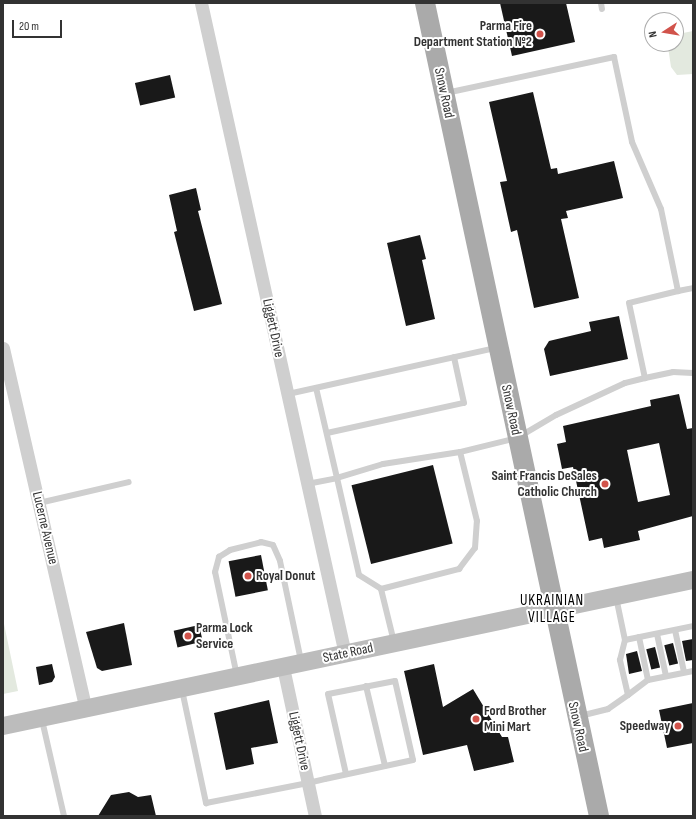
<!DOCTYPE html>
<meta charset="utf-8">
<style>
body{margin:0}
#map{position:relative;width:696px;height:819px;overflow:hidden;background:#fff;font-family:"Sofia Sans Condensed",sans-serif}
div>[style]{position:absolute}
.green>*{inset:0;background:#e3e9df}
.building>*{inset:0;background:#191919;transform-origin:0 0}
.service>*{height:6px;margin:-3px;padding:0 3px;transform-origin:3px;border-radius:3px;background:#cfcfcf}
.minor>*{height:13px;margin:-6.5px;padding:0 6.5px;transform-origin:6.5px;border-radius:6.5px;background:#cfcfcf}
.secondary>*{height:18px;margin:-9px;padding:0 9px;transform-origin:9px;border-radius:9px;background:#bcbcbc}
.primary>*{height:20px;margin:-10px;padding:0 10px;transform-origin:10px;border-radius:10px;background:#aaa}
.dots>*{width:11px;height:11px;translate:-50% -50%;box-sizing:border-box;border:2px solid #fff;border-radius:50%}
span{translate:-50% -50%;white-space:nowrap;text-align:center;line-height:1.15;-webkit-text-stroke:4px #fff;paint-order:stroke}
.poi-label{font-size:14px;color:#323232;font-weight:700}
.right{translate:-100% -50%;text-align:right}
.left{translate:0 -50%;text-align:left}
.street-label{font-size:14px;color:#323232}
.neighbourhood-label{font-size:15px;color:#000;letter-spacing:1px}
.frame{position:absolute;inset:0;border:4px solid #323232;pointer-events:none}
.north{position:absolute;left:644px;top:12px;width:40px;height:40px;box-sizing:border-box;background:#fff;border:1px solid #adadad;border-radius:50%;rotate:258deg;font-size:11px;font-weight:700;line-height:16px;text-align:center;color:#323232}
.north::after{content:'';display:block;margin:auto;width:14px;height:18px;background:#d1534b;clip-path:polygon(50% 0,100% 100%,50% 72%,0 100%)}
.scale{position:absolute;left:12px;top:20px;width:50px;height:18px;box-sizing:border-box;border:2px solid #323232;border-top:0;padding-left:5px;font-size:12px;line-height:14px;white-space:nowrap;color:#323232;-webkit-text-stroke:3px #fff;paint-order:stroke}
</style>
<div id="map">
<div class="green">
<div style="clip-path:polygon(693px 31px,693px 74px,677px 75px,671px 67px,668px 47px,676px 44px,678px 34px)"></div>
<div style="clip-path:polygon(3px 619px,18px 691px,3px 694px)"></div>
</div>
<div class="building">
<div style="clip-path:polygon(500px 3px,566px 3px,575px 42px,512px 56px)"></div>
<div style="left:170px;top:75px;width:23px;height:36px;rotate:77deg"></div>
<div style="clip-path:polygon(533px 92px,551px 169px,557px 168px,558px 174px,614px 161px,623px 198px,566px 211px,568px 218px,561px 219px,579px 298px,534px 308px,517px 230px,511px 232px,500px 182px,507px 181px,489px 102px)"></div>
<div style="clip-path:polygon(196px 188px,201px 210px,198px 211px,222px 304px,194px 311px,174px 232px,177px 231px,169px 195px)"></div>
<div style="clip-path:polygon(420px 235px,426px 259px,422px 260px,435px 319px,406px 326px,387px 243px)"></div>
<div style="clip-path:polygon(619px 316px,628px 359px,550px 376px,544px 349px,549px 341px,591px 331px,589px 322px)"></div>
<div style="clip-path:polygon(evenodd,679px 394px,687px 429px,693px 428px,693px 516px,638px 531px,640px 540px,604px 548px,602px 538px,589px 541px,573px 467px,562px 469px,557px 444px,566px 442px,563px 426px,651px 406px,650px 400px,679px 394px,659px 443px,670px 495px,638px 502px,627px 450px,659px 443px)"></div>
<div style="left:433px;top:465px;width:81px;height:84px;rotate:76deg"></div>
<div style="left:261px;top:555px;width:36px;height:33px;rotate:79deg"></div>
<div style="clip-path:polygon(124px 623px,132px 665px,102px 671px,97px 668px,86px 632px)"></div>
<div style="left:199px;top:625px;width:17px;height:26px;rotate:77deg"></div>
<div style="clip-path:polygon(693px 639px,693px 660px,686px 661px,682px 641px)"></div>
<div style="left:673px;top:643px;width:21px;height:9px;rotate:76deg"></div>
<div style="left:655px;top:647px;width:21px;height:9px;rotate:76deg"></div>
<div style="clip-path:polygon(637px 651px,642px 671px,629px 674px,626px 654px)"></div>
<div style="clip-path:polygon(52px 664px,55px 677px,52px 682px,39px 685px,36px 667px)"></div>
<div style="clip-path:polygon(434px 664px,443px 707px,473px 689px,502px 737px,508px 737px,514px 762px,474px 771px,467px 745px,423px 755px,404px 671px)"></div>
<div style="clip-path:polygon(269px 700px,278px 743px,251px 748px,254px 764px,226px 770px,214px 713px)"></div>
<div style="clip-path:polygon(693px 703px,693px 743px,667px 748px,659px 710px)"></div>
<div style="clip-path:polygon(129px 792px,138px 797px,151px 795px,156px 816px,98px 816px,111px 795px)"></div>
</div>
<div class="service">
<div style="left:601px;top:3px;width:6px;rotate:81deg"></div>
<div style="left:446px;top:93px;width:172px;rotate:-12.1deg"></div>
<div style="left:614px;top:57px;width:87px;rotate:78deg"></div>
<div style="left:632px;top:142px;width:73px;rotate:66.6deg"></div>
<div style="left:661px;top:209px;width:84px;rotate:78.3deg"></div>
<div style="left:678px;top:291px;width:50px;rotate:166.2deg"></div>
<div style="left:629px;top:303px;width:77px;rotate:78deg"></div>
<div style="left:645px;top:378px;width:21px;rotate:166deg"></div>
<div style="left:625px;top:383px;width:76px;rotate:155.1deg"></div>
<div style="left:556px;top:415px;width:45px;rotate:149.5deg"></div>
<div style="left:517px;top:438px;width:59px;rotate:166.2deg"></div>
<div style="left:460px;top:452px;width:78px;rotate:171.1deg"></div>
<div style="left:383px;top:464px;width:48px;rotate:163.1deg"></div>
<div style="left:337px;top:478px;width:99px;rotate:77.2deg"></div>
<div style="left:359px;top:575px;width:26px;rotate:32deg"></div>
<div style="left:381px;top:589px;width:81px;rotate:-14.4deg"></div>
<div style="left:459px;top:569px;width:26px;rotate:-53deg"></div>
<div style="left:475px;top:548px;width:27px;rotate:-86deg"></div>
<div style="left:477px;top:521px;width:71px;rotate:-103.8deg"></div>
<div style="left:678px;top:291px;width:15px;rotate:-11deg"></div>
<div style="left:645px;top:378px;width:29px;rotate:-12deg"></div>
<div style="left:673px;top:372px;width:20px;rotate:3deg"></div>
<div style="left:288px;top:394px;width:213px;rotate:-12.5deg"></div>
<div style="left:327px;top:433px;width:140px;rotate:-12.4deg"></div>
<div style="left:464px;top:403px;width:47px;rotate:-102.3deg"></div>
<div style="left:307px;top:484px;width:31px;rotate:-11deg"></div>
<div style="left:337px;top:478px;width:92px;rotate:-103.1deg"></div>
<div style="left:39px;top:503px;width:92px;rotate:-13.1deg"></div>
<div style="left:381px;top:589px;width:55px;rotate:76.2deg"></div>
<div style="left:616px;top:597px;width:44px;rotate:78.2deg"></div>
<div style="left:675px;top:630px;width:43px;rotate:77.9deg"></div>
<div style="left:657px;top:634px;width:43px;rotate:77.9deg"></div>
<div style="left:639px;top:637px;width:44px;rotate:78.2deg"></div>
<div style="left:237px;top:676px;width:106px;rotate:-101.9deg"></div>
<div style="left:215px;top:572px;width:16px;rotate:-75deg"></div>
<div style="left:219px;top:557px;width:13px;rotate:-32deg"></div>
<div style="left:230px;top:550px;width:32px;rotate:-14deg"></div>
<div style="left:261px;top:542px;width:12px;rotate:14deg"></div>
<div style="left:273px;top:545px;width:17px;rotate:66deg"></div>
<div style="left:280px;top:561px;width:102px;rotate:78.1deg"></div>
<div style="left:366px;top:686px;width:82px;rotate:76.6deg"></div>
<div style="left:182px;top:690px;width:116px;rotate:78deg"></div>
<div style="left:206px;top:803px;width:104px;rotate:-11.1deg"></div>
<div style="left:308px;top:783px;width:17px;rotate:-13deg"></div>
<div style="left:325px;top:779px;width:90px;rotate:-12.2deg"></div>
<div style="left:413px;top:760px;width:81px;rotate:-102.8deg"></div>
<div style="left:395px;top:681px;width:68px;rotate:169deg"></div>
<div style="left:328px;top:694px;width:82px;rotate:77.3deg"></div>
<div style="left:628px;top:695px;width:25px;rotate:-37deg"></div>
<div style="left:648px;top:680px;width:46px;rotate:-11.3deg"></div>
<div style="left:580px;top:716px;width:29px;rotate:-14deg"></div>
<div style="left:608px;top:709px;width:24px;rotate:-35deg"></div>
<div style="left:628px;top:695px;width:36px;rotate:-103deg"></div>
<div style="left:620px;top:660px;width:21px;rotate:-76deg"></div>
<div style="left:625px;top:640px;width:69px;rotate:-11.6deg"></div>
<div style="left:42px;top:720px;width:98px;rotate:77.1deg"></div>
</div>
<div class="minor">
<div style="left:201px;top:3px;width:667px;rotate:77.53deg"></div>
<div style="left:3px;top:348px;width:370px;rotate:77.1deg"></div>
<div style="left:283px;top:667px;width:152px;rotate:77.9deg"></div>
</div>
<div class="secondary">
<div style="left:3px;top:726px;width:705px;rotate:-11.95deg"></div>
</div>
<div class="primary">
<div style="left:425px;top:3px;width:831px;rotate:77.92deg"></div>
</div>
<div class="dots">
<div style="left:540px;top:34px;background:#d1534b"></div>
<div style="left:605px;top:484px;background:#d1534b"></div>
<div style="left:248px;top:576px;background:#d1534b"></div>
<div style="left:188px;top:636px;background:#d1534b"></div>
<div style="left:476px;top:719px;background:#d1534b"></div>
<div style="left:678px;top:726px;background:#d1534b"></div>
</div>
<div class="poi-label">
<span class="right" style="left:532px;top:34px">Parma Fire<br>Department Station №2</span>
<span class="right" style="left:597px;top:484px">Saint Francis DeSales<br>Catholic Church</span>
<span class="left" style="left:256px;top:576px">Royal Donut</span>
<span class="left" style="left:196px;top:636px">Parma Lock<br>Service</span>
<span class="left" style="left:484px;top:719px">Ford Brother<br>Mini Mart</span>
<span class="right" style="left:670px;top:726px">Speedway</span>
</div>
<div class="street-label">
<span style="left:444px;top:93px;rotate:78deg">Snow Road</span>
<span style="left:273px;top:328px;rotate:78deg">Liggett Drive</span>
<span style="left:511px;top:410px;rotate:78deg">Snow Road</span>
<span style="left:45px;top:528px;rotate:77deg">Lucerne Avenue</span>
<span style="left:348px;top:653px;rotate:-12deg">State Road</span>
<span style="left:578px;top:727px;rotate:77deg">Snow Road</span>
<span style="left:299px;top:741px;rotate:78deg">Liggett Drive</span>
</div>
<div class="neighbourhood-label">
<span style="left:552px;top:609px">UKRAINIAN<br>VILLAGE</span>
</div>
<div class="frame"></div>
<div class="north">N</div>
<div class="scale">20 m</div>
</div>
